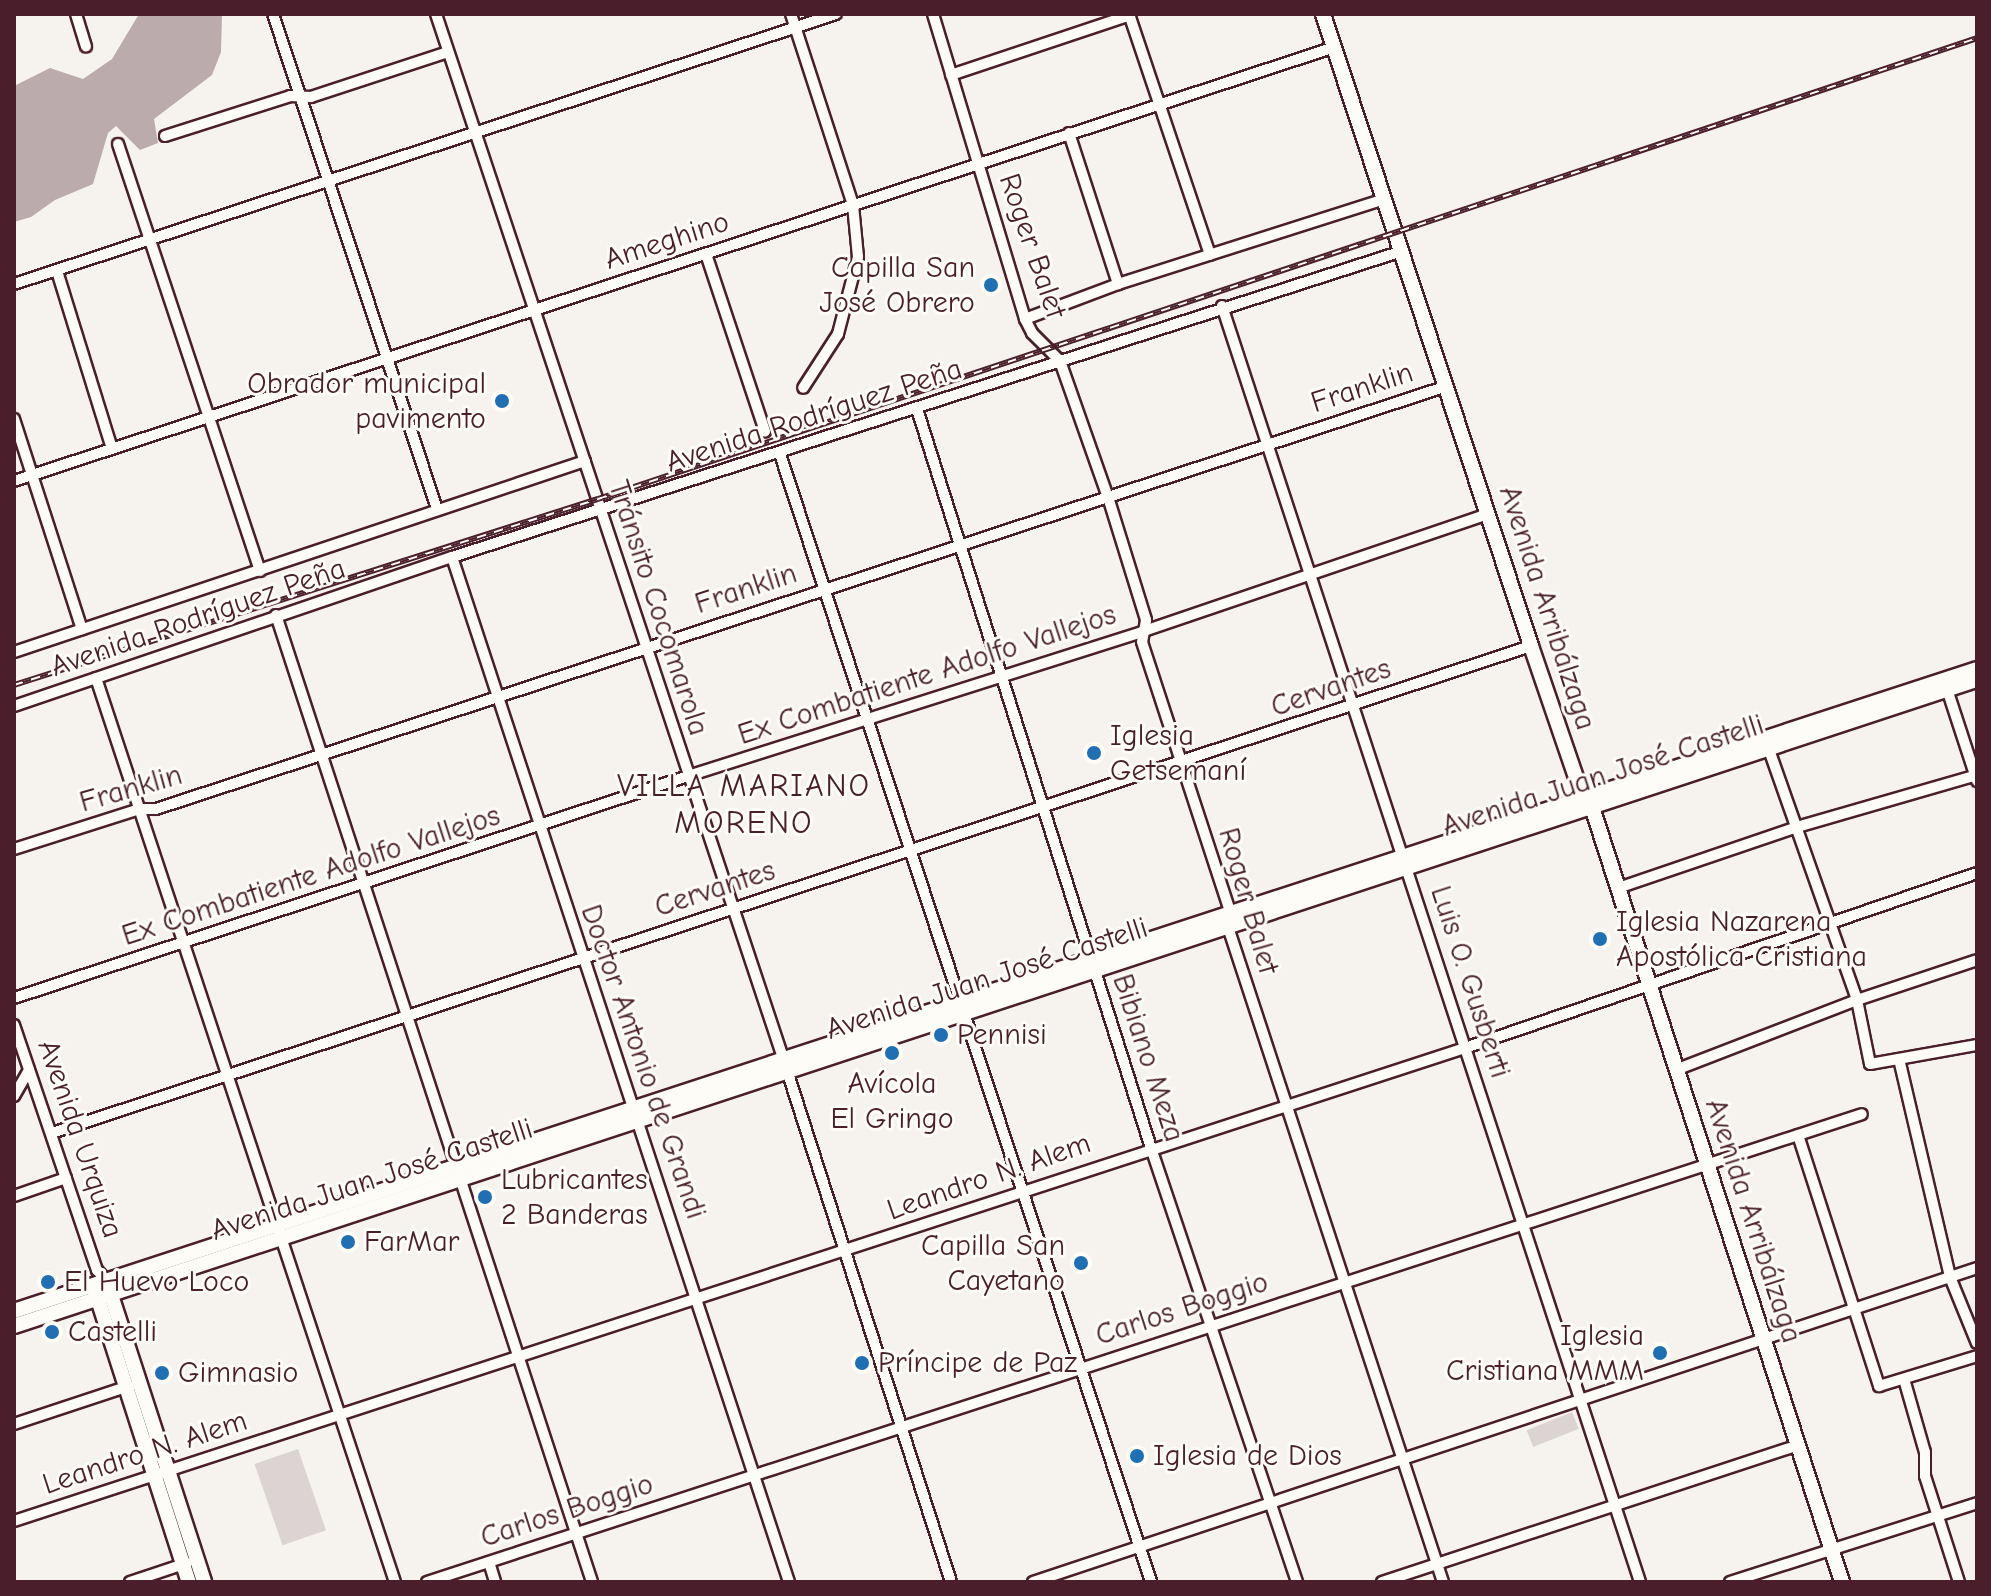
<!DOCTYPE html>
<meta charset="utf-8">
<style>
body{margin:0}
#map{position:relative;width:1991px;height:1596px;overflow:hidden;background:#f6f3ef;font-family:"Comic Neue",sans-serif}
div>[style]{position:absolute}
.green>*{inset:0;background:#dcd4d2;transform-origin:0 0}
.water>*{inset:0;background:#bbabac}
.roads{filter:drop-shadow(2px 0 #4a1f2b) drop-shadow(-2px 0 #4a1f2b) drop-shadow(0 2px #4a1f2b) drop-shadow(0 -2px #4a1f2b)}
.minor>*{height:10px;margin:-5px;padding:0 5px;transform-origin:5px;border-radius:5px;background:#fdfcf7}
.major>*{height:14px;margin:-7px;padding:0 7px;transform-origin:7px;border-radius:7px;background:#fdfcf7}
.rail>*{height:6px;margin-top:-3px;transform-origin:0;background:repeating-linear-gradient(90deg,#fdfcf7 0 9px,#4a1f2b 0 18px);box-sizing:border-box;border-block:2px solid #4a1f2b}
.dots>*{width:22px;height:22px;translate:-50% -50%;box-sizing:border-box;border:4px solid #fdfcf7;border-radius:50%}
span{translate:-50% -50%;white-space:nowrap;text-align:center;line-height:1.15;-webkit-text-stroke:6px #fdfcf7;paint-order:stroke}
.street-label{font-size:30px;color:#4a1f2b}
.poi-label{font-size:30px;color:#4a1f2b}
.right{translate:-100% -50%;text-align:right}
.left{translate:0 -50%;text-align:left}
.neighbourhood-label{font-size:32px;color:#4a1f2b;letter-spacing:2px}
.frame{position:absolute;inset:0;border:16px solid #4a1f2b;pointer-events:none}
</style>
<div id="map">
<div class="green">
<div style="left:1572px;top:1412px;width:18px;height:49px;rotate:68deg"></div>
<div style="left:298px;top:1449px;width:86px;height:46px;rotate:71deg"></div>
</div>
<div class="water">
<div style="clip-path:polygon(139px 14px,222px 14px,221px 52px,212px 75px,154px 119px,158px 143px,140px 150px,116px 126px,108px 133px,93px 184px,55px 200px,31px 217px,14px 222px,14px 86px,50px 68px,83px 79px,112px 59px)"></div>
</div>
<div class="roads">
<div class="minor">
<div style="left:76px;top:14px;width:34px;rotate:73deg"></div>
<div style="left:273px;top:14px;width:521px;rotate:71.67deg"></div>
<div style="left:436px;top:14px;width:1100px;rotate:71.61deg"></div>
<div style="left:783px;top:1058px;width:550px;rotate:72.22deg"></div>
<div style="left:791px;top:14px;width:201px;rotate:72deg"></div>
<div style="left:853px;top:205px;width:52px;rotate:84.5deg"></div>
<div style="left:858px;top:257px;width:80px;rotate:104.6deg"></div>
<div style="left:838px;top:334px;width:64px;rotate:122.9deg"></div>
<div style="left:933px;top:14px;width:319px;rotate:73.2deg"></div>
<div style="left:1025px;top:319px;width:16px;rotate:63deg"></div>
<div style="left:1032px;top:333px;width:40px;rotate:45deg"></div>
<div style="left:1060px;top:361px;width:144px;rotate:70.6deg"></div>
<div style="left:1108px;top:497px;width:129px;rotate:72.8deg"></div>
<div style="left:1146px;top:620px;width:22px;rotate:100deg"></div>
<div style="left:1142px;top:642px;width:284px;rotate:71.9deg"></div>
<div style="left:1230px;top:912px;width:15px;rotate:98deg"></div>
<div style="left:1228px;top:927px;width:689px;rotate:71.83deg"></div>
<div style="left:1129px;top:14px;width:254px;rotate:71.4deg"></div>
<div style="left:951px;top:75px;width:189px;rotate:-18.5deg"></div>
<div style="left:1069px;top:133px;width:159px;rotate:72deg"></div>
<div style="left:165px;top:136px;width:131px;rotate:-17.7deg"></div>
<div style="left:290px;top:96px;width:21px;rotate:3deg"></div>
<div style="left:311px;top:97px;width:144px;rotate:-18.2deg"></div>
<div style="left:118px;top:144px;width:450px;rotate:71.6deg"></div>
<div style="left:706px;top:254px;width:187px;rotate:71.6deg"></div>
<div style="left:57px;top:271px;width:186px;rotate:72.8deg"></div>
<div style="left:14px;top:284px;width:865px;rotate:-18.18deg"></div>
<div style="left:1222px;top:306px;width:1343px;rotate:71.86deg"></div>
<div style="left:1025px;top:319px;width:99px;rotate:-20.6deg"></div>
<div style="left:1118px;top:284px;width:279px;rotate:-17.7deg"></div>
<div style="left:917px;top:409px;width:775px;rotate:72.43deg"></div>
<div style="left:1151px;top:1148px;width:458px;rotate:71.4deg"></div>
<div style="left:14px;top:419px;width:221px;rotate:72.1deg"></div>
<div style="left:780px;top:454px;width:1187px;rotate:71.79deg"></div>
<div style="left:14px;top:481px;width:1390px;rotate:-18.19deg"></div>
<div style="left:452px;top:557px;width:1079px;rotate:71.8deg"></div>
<div style="left:276px;top:615px;width:1017px;rotate:71.9deg"></div>
<div style="left:14px;top:652px;width:602px;rotate:-18.5deg"></div>
<div style="left:96px;top:678px;width:952px;rotate:71.7deg"></div>
<div style="left:1946px;top:686px;width:100px;rotate:71.9deg"></div>
<div style="left:14px;top:706px;width:463px;rotate:-18.8deg"></div>
<div style="left:452px;top:557px;width:998px;rotate:-17.85deg"></div>
<div style="left:1767px;top:744px;width:271px;rotate:70.6deg"></div>
<div style="left:1857px;top:1000px;width:65px;rotate:78.5deg"></div>
<div style="left:1870px;top:1064px;width:109px;rotate:-10.1deg"></div>
<div style="left:14px;top:849px;width:131px;rotate:-17.7deg"></div>
<div style="left:139px;top:809px;width:17px"></div>
<div style="left:156px;top:809px;width:1359px;rotate:-18.14deg"></div>
<div style="left:1618px;top:888px;width:189px;rotate:-18.8deg"></div>
<div style="left:1797px;top:827px;width:187px;rotate:-16.1deg"></div>
<div style="left:14px;top:998px;width:710px;rotate:-18.23deg"></div>
<div style="left:688px;top:776px;width:478px;rotate:-17.6deg"></div>
<div style="left:1144px;top:631px;width:363px;rotate:-18.8deg"></div>
<div style="left:14px;top:1025px;width:259px;rotate:71.3deg"></div>
<div style="left:97px;top:1270px;width:15px;rotate:48deg"></div>
<div style="left:1899px;top:1059px;width:224px;rotate:76.8deg"></div>
<div style="left:1950px;top:1277px;width:71px;rotate:67.8deg"></div>
<div style="left:1678px;top:1069px;width:192px;rotate:-21.1deg"></div>
<div style="left:1857px;top:1000px;width:126px;rotate:-18.4deg"></div>
<div style="left:14px;top:1096px;width:30px;rotate:-60deg"></div>
<div style="left:52px;top:1133px;width:1557px;rotate:-18.23deg"></div>
<div style="left:1798px;top:1135px;width:264px;rotate:72.1deg"></div>
<div style="left:1879px;top:1386px;width:102px;rotate:-17deg"></div>
<div style="left:14px;top:1196px;width:55px;rotate:-19.1deg"></div>
<div style="left:1904px;top:1379px;width:76px;rotate:74deg"></div>
<div style="left:1925px;top:1452px;width:24px;rotate:90deg"></div>
<div style="left:1925px;top:1476px;width:111px;rotate:72.2deg"></div>
<div style="left:14px;top:1424px;width:121px;rotate:-18.3deg"></div>
<div style="left:14px;top:1521px;width:1526px;rotate:-18.06deg"></div>
<div style="left:1465px;top:1048px;width:541px;rotate:-18.87deg"></div>
<div style="left:489px;top:1562px;width:21px;rotate:73deg"></div>
<div style="left:130px;top:1582px;width:60px;rotate:-18.4deg"></div>
<div style="left:427px;top:1582px;width:1509px;rotate:-18.06deg"></div>
<div style="left:1033px;top:1582px;width:995px;rotate:-18.4deg"></div>
<div style="left:1382px;top:1582px;width:438px;rotate:-18.2deg"></div>
<div style="left:1730px;top:1582px;width:259px;rotate:-17.7deg"></div>
</div>
<div class="major">
<div style="left:1323px;top:14px;width:665px;rotate:71.78deg"></div>
<div style="left:1531px;top:646px;width:161px;rotate:71.1deg"></div>
<div style="left:1583px;top:798px;width:13px;rotate:45deg"></div>
<div style="left:1592px;top:807px;width:814px;rotate:72.12deg"></div>
<div style="left:109px;top:1289px;width:308px;rotate:72deg"></div>
<div style="left:95px;top:1290px;width:307px;rotate:72.2deg"></div>
<div style="left:14px;top:1311px;width:2065px;rotate:-18.11deg"></div>
<div style="left:14px;top:1326px;width:2067px;rotate:-18.22deg"></div>
</div>
</div>
<div class="rail">
<div style="left:14px;top:685px;width:613px;rotate:-17.67deg"></div>
<div style="left:598px;top:499px;width:1454px;rotate:-18.48deg"></div>
</div>
<div class="dots">
<div style="left:991px;top:285px;background:#1f6fb2"></div>
<div style="left:502px;top:401px;background:#1f6fb2"></div>
<div style="left:1094px;top:753px;background:#1f6fb2"></div>
<div style="left:1600px;top:939px;background:#1f6fb2"></div>
<div style="left:941px;top:1035px;background:#1f6fb2"></div>
<div style="left:892px;top:1053px;background:#1f6fb2"></div>
<div style="left:485px;top:1197px;background:#1f6fb2"></div>
<div style="left:348px;top:1242px;background:#1f6fb2"></div>
<div style="left:1081px;top:1263px;background:#1f6fb2"></div>
<div style="left:48px;top:1282px;background:#1f6fb2"></div>
<div style="left:52px;top:1332px;background:#1f6fb2"></div>
<div style="left:1660px;top:1353px;background:#1f6fb2"></div>
<div style="left:862px;top:1363px;background:#1f6fb2"></div>
<div style="left:162px;top:1373px;background:#1f6fb2"></div>
<div style="left:1137px;top:1456px;background:#1f6fb2"></div>
</div>
<div class="street-label">
<span style="left:667px;top:241px;rotate:-18deg">Ameghino</span>
<span style="left:1032px;top:246px;rotate:71deg">Roger Balet</span>
<span style="left:1362px;top:388px;rotate:-18deg">Franklin</span>
<span style="left:814px;top:416px;rotate:-18deg">Avenida Rodríguez Peña</span>
<span style="left:746px;top:589px;rotate:-18deg">Franklin</span>
<span style="left:658px;top:608px;rotate:72deg">Tránsito Cocomarola</span>
<span style="left:1547px;top:608px;rotate:72deg">Avenida Arribálzaga</span>
<span style="left:198px;top:618px;rotate:-19deg">Avenida Rodríguez Peña</span>
<span style="left:927px;top:675px;rotate:-18deg">Ex Combatiente Adolfo Vallejos</span>
<span style="left:1331px;top:688px;rotate:-19deg">Cervantes</span>
<span style="left:1603px;top:776px;rotate:-18deg">Avenida Juan José Castelli</span>
<span style="left:131px;top:789px;rotate:-16deg">Franklin</span>
<span style="left:311px;top:876px;rotate:-18deg">Ex Combatiente Adolfo Vallejos</span>
<span style="left:715px;top:889px;rotate:-18deg">Cervantes</span>
<span style="left:1248px;top:901px;rotate:74deg">Roger Balet</span>
<span style="left:987px;top:979px;rotate:-18deg">Avenida Juan José Castelli</span>
<span style="left:1470px;top:982px;rotate:72deg">Luis O. Gusberti</span>
<span style="left:1148px;top:1058px;rotate:72deg">Bibiano Meza</span>
<span style="left:643px;top:1062px;rotate:71deg">Doctor Antonio de Grandi</span>
<span style="left:80px;top:1139px;rotate:71deg">Avenida Urquiza</span>
<span style="left:989px;top:1177px;rotate:-19deg">Leandro N. Alem</span>
<span style="left:372px;top:1180px;rotate:-18deg">Avenida Juan José Castelli</span>
<span style="left:1753px;top:1221px;rotate:72deg">Avenida Arribálzaga</span>
<span style="left:1182px;top:1309px;rotate:-18deg">Carlos Boggio</span>
<span style="left:145px;top:1453px;rotate:-18deg">Leandro N. Alem</span>
<span style="left:567px;top:1511px;rotate:-18deg">Carlos Boggio</span>
</div>
<div class="poi-label">
<span class="right" style="left:975px;top:285px">Capilla San<br>José Obrero</span>
<span class="right" style="left:486px;top:401px">Obrador municipal<br>pavimento</span>
<span class="left" style="left:1110px;top:753px">Iglesia<br>Getsemaní</span>
<span class="left" style="left:1616px;top:939px">Iglesia Nazarena<br>Apostólica Cristiana</span>
<span class="left" style="left:957px;top:1035px">Pennisi</span>
<span style="left:892px;top:1101px">Avícola<br>El Gringo</span>
<span class="left" style="left:501px;top:1197px">Lubricantes<br>2 Banderas</span>
<span class="left" style="left:364px;top:1242px">FarMar</span>
<span class="right" style="left:1065px;top:1263px">Capilla San<br>Cayetano</span>
<span class="left" style="left:64px;top:1282px">El Huevo Loco</span>
<span class="left" style="left:68px;top:1332px">Castelli</span>
<span class="right" style="left:1644px;top:1353px">Iglesia<br>Cristiana MMM</span>
<span class="left" style="left:878px;top:1363px">Príncipe de Paz</span>
<span class="left" style="left:178px;top:1373px">Gimnasio</span>
<span class="left" style="left:1153px;top:1456px">Iglesia de Dios</span>
</div>
<div class="neighbourhood-label">
<span style="left:744px;top:805px">VILLA MARIANO<br>MORENO</span>
</div>
<div class="frame"></div>
</div>
